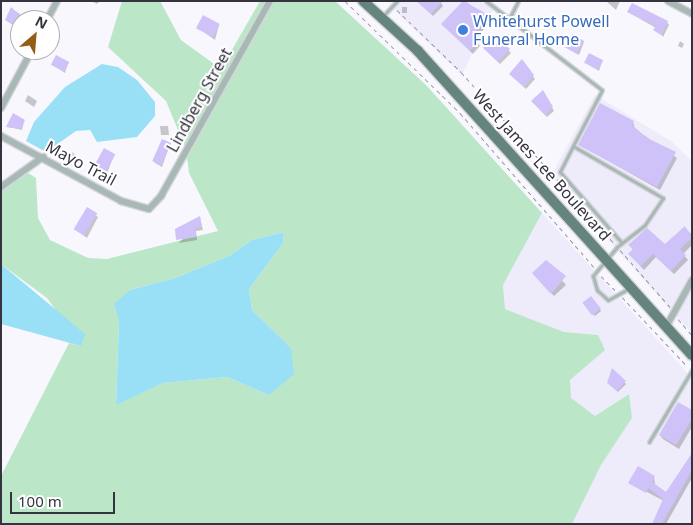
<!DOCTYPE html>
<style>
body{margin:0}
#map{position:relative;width:693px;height:525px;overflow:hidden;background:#f8f7fd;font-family:"Noto Sans",sans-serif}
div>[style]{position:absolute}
.built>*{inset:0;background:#eeebfb}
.green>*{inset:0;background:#bbe6c8}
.water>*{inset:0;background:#99e0f6}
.shadow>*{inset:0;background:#0003;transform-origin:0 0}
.building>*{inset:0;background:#cec2f9;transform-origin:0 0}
.path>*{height:1px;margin-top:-0.5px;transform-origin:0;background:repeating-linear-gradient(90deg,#95939d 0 4px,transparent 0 8px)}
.roads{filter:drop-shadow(1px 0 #d5d4db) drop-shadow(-1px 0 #d5d4db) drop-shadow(0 1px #d5d4db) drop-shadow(0 -1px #d5d4db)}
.service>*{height:3px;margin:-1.5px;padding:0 1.5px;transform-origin:1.5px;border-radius:1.5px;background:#a8b9b5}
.minor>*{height:6px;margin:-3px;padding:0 3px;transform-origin:3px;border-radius:3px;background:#a8b9b5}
.primary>*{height:10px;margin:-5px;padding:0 5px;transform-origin:5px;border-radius:5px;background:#65847d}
.dots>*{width:14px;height:14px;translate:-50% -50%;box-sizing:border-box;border:2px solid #fff;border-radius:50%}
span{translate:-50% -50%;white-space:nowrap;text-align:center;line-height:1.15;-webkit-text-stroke:4px #fff;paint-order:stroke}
.shop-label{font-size:16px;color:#366cbe}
.left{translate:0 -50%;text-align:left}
.street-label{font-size:16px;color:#363340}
.frame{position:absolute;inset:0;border:2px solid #363340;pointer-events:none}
.north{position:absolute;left:10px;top:10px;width:50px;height:50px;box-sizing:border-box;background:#fff;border:1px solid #afadb3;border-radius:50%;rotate:27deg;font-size:14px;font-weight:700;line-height:20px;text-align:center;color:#363340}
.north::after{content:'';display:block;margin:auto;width:18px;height:22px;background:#945d15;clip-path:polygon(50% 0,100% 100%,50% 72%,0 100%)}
.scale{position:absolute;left:10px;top:492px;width:105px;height:22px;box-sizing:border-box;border:2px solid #363340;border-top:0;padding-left:6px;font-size:15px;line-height:18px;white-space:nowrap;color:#363340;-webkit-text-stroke:4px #fff;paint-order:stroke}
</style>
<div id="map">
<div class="built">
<div style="clip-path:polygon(392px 1px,481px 1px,493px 10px,462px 75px,390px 6px)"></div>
<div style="clip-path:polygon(595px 95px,671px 141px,692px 161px,692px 272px,671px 310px,551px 176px)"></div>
<div style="clip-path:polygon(542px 213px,692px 378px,692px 524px,572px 524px,601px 465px,632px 418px,628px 394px,595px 416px,570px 398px,570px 380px,585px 367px,598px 335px,564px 332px,505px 309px,503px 285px)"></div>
<div style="clip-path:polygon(692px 287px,692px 333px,676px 316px)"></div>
</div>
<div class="green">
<div style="clip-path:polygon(122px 1px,160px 1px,181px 40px,221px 69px,260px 1px,266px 1px,185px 147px,166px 101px,108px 47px)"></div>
<div style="clip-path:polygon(evenodd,274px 1px,335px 1px,426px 85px,542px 213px,503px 285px,505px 309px,564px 332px,598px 335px,605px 350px,570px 380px,571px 398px,595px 416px,629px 394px,632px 418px,601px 465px,572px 524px,1px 524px,1px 476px,69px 343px,81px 346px,47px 298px,1px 264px,1px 192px,28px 173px,36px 178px,38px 218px,50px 240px,88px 258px,107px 259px,218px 231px,189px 173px,187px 158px,274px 1px,284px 232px,283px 243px,249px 289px,252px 310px,291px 348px,269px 395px,227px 377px,163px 383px,116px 404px,119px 320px,130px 290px,175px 278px,229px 256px,252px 240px,284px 232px)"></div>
</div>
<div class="water">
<div style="clip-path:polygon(102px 64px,118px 67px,137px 80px,155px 102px,155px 116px,137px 137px,97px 142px,90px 130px,76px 131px,46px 152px,26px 141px,34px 122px,65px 87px)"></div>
<div style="clip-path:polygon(284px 232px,283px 243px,249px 289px,252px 310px,291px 348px,294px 374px,269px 395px,227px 377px,163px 383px,116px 405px,119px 320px,114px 304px,130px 290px,175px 278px,229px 256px,252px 240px)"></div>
<div style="clip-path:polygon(1px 264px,85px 334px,81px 346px,1px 324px)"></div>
</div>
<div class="shadow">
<div style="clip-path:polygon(91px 1px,100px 1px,97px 4px)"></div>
<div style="clip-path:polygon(417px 1px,441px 3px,443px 6px,433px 16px)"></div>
<div style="clip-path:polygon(465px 1px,490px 20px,476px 40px,480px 46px,473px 54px,443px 24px)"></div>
<div style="clip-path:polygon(606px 1px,620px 1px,616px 10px)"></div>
<div style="left:402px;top:7px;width:5px;height:6px"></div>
<div style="clip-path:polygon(12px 9px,20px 14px,17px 28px,6px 20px)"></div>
<div style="clip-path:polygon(628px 12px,667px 22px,669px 25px,663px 37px,656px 28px)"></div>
<div style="clip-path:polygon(219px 25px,215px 40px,198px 28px)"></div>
<div style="clip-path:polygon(680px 41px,684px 44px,682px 48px,678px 46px)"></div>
<div style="clip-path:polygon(500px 42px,511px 53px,500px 64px,484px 48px,494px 49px)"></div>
<div style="clip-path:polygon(584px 42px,579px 55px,566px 47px)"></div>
<div style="clip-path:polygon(522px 60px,535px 79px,526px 89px,510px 74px)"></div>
<div style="clip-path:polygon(602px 61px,599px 71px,586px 63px)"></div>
<div style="clip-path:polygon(68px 63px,65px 73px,53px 65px)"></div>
<div style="clip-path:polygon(543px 92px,554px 111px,547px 117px,535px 104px)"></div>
<div style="clip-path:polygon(28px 95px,37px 101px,34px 107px,25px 101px)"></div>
<div style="clip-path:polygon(24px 121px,22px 130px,8px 127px)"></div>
<div style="clip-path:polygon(633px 122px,635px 129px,677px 158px,660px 190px,580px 145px)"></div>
<div style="clip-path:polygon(160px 126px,168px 126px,169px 135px,161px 135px)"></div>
<div style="clip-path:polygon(170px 144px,162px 167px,155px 163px,153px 160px)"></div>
<div style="clip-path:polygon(72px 152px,80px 158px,77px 164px,69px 158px)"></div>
<div style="clip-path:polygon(114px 155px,106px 176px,97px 171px,95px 168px)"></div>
<div style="clip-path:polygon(87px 209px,98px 217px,87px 238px,76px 230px)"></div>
<div style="clip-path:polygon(200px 218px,203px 230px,196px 231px,197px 240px,179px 243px)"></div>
<div style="clip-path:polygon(685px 228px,692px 235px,692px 245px,683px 254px,688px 260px,674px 274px,656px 257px,644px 270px,629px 254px,633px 250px,630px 245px,665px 246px)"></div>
<div style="clip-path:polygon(546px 262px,566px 285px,554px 296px,536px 277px)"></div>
<div style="clip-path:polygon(586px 305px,600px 309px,601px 311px,595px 316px)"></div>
<div style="clip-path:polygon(612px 370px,626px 384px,618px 392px,610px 385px)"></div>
<div style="clip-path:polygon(692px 411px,692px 427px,679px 449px,663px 439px,660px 435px)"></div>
<div style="clip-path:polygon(692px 455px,692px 478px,666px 524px,653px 524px,664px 501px,630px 483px,654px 477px,655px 485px,666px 493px)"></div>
</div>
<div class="building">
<div style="clip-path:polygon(416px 1px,443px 1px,431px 14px)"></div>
<div style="clip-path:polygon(463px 1px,489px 15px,473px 36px,479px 41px,470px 51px,441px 24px)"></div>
<div style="clip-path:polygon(632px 3px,668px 21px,661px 35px,653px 30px,656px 26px,627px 12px)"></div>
<div style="clip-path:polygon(11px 7px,22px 17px,17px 27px,5px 20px)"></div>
<div style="left:203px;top:15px;width:19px;height:15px;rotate:28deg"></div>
<div style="left:572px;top:34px;width:14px;height:15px;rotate:30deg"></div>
<div style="clip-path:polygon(500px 40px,510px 49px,498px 62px,483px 48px,488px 42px,494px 47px)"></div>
<div style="left:589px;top:53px;width:16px;height:11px;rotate:27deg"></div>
<div style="left:56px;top:55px;width:15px;height:11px;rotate:28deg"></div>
<div style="clip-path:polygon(522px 59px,534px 75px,524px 87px,509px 74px)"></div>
<div style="clip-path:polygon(543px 90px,553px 107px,545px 115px,531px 101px)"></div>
<div style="clip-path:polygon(600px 103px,634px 121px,632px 125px,647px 138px,676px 152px,657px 187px,578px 145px)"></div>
<div style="clip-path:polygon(13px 113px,25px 120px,21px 129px,6px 127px)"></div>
<div style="left:162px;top:139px;width:10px;height:24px;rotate:24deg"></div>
<div style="left:104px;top:148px;width:13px;height:23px;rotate:29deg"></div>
<div style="left:87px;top:207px;width:12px;height:26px;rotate:31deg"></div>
<div style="clip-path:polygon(200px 216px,202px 227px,195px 228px,196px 237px,176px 240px,175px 229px)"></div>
<div style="clip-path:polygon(685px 226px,692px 238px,680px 249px,686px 255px,671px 271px,653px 254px,641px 266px,628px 254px,633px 249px,628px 245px,647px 228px,665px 244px)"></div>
<div style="clip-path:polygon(546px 260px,566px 276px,551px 294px,532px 273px)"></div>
<div style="left:591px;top:296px;width:16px;height:11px;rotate:52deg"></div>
<div style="clip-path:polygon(612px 368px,626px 381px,617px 391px,607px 383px)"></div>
<div style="clip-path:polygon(678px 402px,692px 410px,692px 419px,676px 445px,659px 435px)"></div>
<div style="clip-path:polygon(692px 453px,692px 470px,662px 524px,652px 524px,663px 499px,648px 488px,646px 493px,628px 483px,638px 466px,655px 476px,652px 482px,666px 492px)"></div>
</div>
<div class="path">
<div style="left:345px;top:1px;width:161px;rotate:44.2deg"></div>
<div style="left:460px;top:113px;width:204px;rotate:49deg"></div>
<div style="left:397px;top:10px;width:89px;rotate:44.1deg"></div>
<div style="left:461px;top:72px;width:229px;rotate:48.2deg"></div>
<div style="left:620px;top:250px;width:76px;rotate:48.7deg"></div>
<div style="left:601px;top:276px;width:21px;rotate:45deg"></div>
<div style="left:622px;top:297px;width:96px;rotate:46.7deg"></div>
<div style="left:678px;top:319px;width:21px;rotate:49deg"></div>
</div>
<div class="roads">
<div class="service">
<div style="left:486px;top:1px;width:146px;rotate:37.5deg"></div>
<div style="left:602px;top:90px;width:63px;rotate:117.4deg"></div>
<div style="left:573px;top:146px;width:104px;rotate:30deg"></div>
<div style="left:663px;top:198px;width:32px;rotate:124deg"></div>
<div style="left:645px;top:225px;width:36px;rotate:142deg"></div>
<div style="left:617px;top:247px;width:38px;rotate:130deg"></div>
<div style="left:593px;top:276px;width:15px;rotate:74deg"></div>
<div style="left:597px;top:290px;width:15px;rotate:42deg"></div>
<div style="left:608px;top:300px;width:23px;rotate:-29deg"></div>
<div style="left:382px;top:17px;width:22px;rotate:-47deg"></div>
<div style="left:509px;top:19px;width:20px;rotate:-63deg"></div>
<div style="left:573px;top:146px;width:29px;rotate:117deg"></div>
<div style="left:560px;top:172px;width:94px;rotate:48.9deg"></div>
<div style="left:649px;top:442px;width:84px;rotate:-59.2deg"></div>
</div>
<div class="minor">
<div style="left:668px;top:1px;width:27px;rotate:28deg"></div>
<div style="left:47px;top:20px;width:21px;rotate:-62deg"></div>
<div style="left:1px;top:108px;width:66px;rotate:-61.9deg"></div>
<div style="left:1px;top:136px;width:136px;rotate:28.4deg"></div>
<div style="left:121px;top:201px;width:29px;rotate:16deg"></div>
<div style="left:149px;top:209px;width:18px;rotate:-47deg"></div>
<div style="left:161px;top:196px;width:223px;rotate:-60.8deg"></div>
<div style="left:1px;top:187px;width:52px;rotate:-35.5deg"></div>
<div style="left:666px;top:327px;width:54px;rotate:-61deg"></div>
</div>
<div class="primary">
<div style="left:363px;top:1px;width:74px;rotate:42.3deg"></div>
<div style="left:418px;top:51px;width:409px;rotate:48deg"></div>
</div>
</div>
<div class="dots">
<div style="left:463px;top:30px;background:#3f7fe0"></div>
</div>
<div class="shop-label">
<span class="left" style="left:473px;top:30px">Whitehurst Powell<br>Funeral Home</span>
</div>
<div class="street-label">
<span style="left:199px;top:100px;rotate:-61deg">Lindberg Street</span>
<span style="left:81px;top:163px;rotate:28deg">Mayo Trail</span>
<span style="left:542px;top:165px;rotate:48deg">West James Lee Boulevard</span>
</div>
<div class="frame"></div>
<div class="north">N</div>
<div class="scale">100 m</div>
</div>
